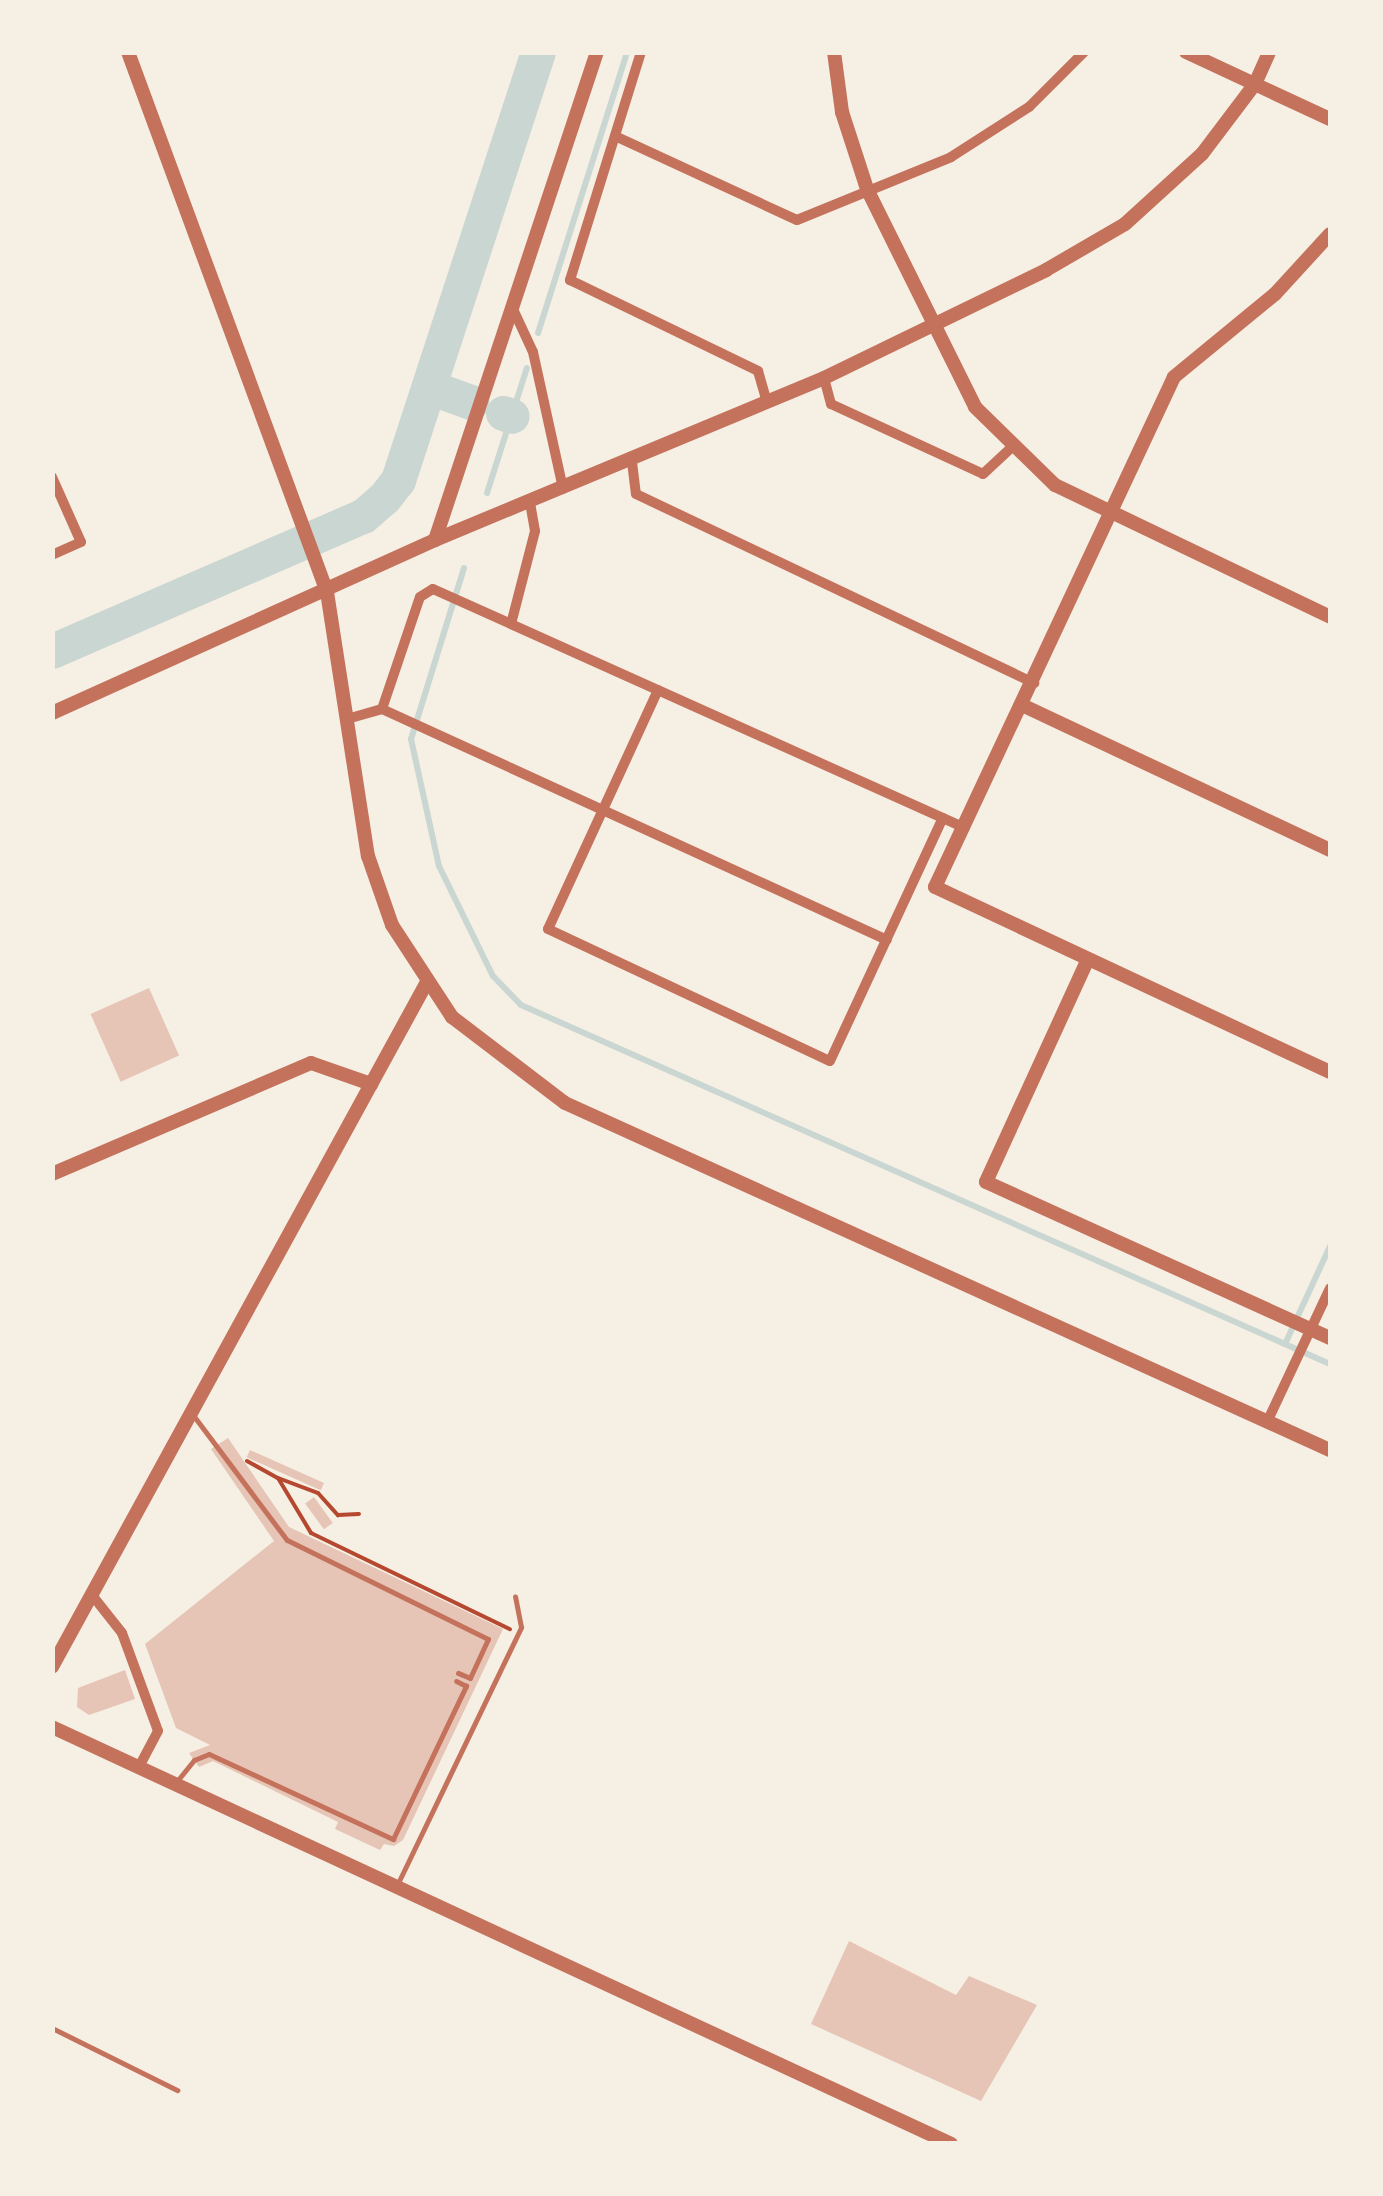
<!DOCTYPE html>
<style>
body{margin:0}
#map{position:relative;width:1383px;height:2196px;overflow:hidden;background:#f6efe4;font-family:Mulish,sans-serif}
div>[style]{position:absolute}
.stream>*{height:6px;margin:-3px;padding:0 3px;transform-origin:3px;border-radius:3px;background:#c9d6d2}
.river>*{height:35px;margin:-17.5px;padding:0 17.5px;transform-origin:17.5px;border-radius:17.5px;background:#c9d6d2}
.building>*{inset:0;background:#e6c5b7;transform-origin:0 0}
.path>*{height:4px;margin:-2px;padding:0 2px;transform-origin:2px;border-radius:2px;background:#b5482f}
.service>*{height:5px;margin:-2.5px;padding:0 2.5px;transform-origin:2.5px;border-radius:2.5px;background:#c5725c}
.minor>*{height:10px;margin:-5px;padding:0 5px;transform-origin:5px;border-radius:5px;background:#c5725c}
.tertiary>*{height:14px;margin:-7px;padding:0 7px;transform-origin:7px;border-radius:7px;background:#c5725c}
span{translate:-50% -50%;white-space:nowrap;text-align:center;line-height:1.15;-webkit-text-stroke:8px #f6efe4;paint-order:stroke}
.frame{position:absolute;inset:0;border:55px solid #f6efe4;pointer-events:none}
</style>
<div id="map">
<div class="stream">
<div style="left:538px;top:333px;width:295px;rotate:-72.4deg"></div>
<div style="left:487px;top:493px;width:131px;rotate:-72.3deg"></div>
<div style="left:464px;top:568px;width:179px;rotate:107.2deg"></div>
<div style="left:411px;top:739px;width:130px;rotate:77.6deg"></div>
<div style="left:439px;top:866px;width:123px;rotate:63.9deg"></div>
<div style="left:493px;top:976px;width:40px;rotate:46deg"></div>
<div style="left:521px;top:1005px;width:885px;rotate:23.93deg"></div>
<div style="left:1285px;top:1344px;width:108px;rotate:-65.3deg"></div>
</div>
<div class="river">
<div style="left:429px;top:387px;width:45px;rotate:19.7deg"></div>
<div style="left:503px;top:413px;width:9px;rotate:18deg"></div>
<div style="left:52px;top:651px;width:339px;rotate:-23.5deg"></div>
<div style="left:363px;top:516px;width:28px;rotate:-41deg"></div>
<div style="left:384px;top:498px;width:23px;rotate:-52deg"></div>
<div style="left:398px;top:480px;width:450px;rotate:-71.9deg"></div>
</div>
<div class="building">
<div style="left:149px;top:988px;width:74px;height:64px;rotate:66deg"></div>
<div style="clip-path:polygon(228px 1438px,289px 1527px,503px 1629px,403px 1840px,394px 1846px,384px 1844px,380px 1850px,335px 1829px,338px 1822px,213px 1761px,199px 1767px,189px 1753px,210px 1745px,176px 1728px,145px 1644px,274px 1541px,211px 1449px)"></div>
<div style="left:250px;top:1450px;width:81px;height:8px;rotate:24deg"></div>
<div style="left:314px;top:1497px;width:32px;height:11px;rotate:54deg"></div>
<div style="clip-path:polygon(125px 1670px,135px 1699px,89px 1715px,77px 1707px,78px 1688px)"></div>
<div style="clip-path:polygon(849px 1941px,956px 1995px,969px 1976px,1037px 2005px,981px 2101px,811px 2024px)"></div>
</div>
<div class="path">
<div style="left:247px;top:1461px;width:35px;rotate:29deg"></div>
<div style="left:278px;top:1478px;width:64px;rotate:59deg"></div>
<div style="left:311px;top:1533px;width:221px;rotate:25.8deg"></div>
<div style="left:278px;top:1478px;width:43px;rotate:20.6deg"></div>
<div style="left:318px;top:1493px;width:30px;rotate:48deg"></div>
<div style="left:338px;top:1515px;width:21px;rotate:-3deg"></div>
</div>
<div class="service">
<div style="left:193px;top:1415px;width:156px;rotate:53.1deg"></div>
<div style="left:287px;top:1540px;width:224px;rotate:26.2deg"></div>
<div style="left:488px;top:1639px;width:43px;rotate:114.8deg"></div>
<div style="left:470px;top:1678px;width:13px;rotate:-157deg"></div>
<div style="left:177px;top:1781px;width:27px;rotate:-51deg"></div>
<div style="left:194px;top:1760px;width:16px;rotate:-22deg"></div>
<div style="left:209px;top:1754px;width:203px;rotate:24.8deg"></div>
<div style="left:393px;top:1839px;width:170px;rotate:-64.5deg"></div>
<div style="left:466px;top:1686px;width:11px;rotate:-153deg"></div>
<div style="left:398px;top:1883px;width:284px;rotate:-64.3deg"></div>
<div style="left:521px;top:1627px;width:31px;rotate:-101deg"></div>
<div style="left:52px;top:2028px;width:140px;rotate:26.4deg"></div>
</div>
<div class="minor">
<div style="left:641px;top:52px;width:239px;rotate:107.3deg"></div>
<div style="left:570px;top:280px;width:209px;rotate:25.8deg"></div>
<div style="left:758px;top:371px;width:33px;rotate:74deg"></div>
<div style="left:615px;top:136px;width:200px;rotate:24.8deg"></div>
<div style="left:797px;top:220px;width:166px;rotate:-22.2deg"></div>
<div style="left:951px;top:157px;width:93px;rotate:-32.7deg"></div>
<div style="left:1029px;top:107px;width:78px;rotate:-45deg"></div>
<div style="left:513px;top:309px;width:47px;rotate:65.1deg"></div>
<div style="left:533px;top:352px;width:140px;rotate:77.6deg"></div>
<div style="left:824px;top:378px;width:27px;rotate:75deg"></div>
<div style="left:831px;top:404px;width:167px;rotate:24.7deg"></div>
<div style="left:983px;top:474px;width:40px;rotate:-43deg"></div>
<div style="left:632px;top:462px;width:32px;rotate:83deg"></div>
<div style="left:636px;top:494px;width:441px;rotate:25.4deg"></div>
<div style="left:52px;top:477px;width:71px;rotate:66deg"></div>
<div style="left:81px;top:542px;width:32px;rotate:156deg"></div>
<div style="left:511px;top:624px;width:96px;rotate:-75.5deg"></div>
<div style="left:535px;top:531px;width:28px;rotate:-100deg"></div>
<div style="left:658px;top:690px;width:263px;rotate:114.7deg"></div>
<div style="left:548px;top:929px;width:311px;rotate:25.1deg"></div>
<div style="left:830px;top:1061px;width:268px;rotate:-65.1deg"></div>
<div style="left:382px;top:709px;width:118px;rotate:-71.3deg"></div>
<div style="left:420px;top:597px;width:15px;rotate:-32deg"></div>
<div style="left:433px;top:589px;width:583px;rotate:24.19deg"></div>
<div style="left:347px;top:719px;width:36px;rotate:-16deg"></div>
<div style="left:382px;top:709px;width:555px;rotate:24.58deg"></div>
<div style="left:1267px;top:1422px;width:148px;rotate:-64.8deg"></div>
<div style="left:92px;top:1595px;width:48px;rotate:51.7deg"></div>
<div style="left:122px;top:1633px;width:104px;rotate:69.8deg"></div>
<div style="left:158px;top:1731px;width:40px;rotate:118deg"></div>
</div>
<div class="tertiary">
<div style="left:128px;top:52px;width:576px;rotate:69.77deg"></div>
<div style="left:327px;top:592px;width:267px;rotate:81.2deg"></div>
<div style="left:368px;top:856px;width:73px;rotate:70.8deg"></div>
<div style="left:392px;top:925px;width:110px;rotate:56.9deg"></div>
<div style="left:452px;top:1017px;width:142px;rotate:37.3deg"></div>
<div style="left:565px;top:1103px;width:840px;rotate:24.4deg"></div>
<div style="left:834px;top:52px;width:61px;rotate:82.4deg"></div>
<div style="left:842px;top:112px;width:81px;rotate:72deg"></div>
<div style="left:867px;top:189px;width:243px;rotate:63.6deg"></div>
<div style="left:975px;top:407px;width:112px;rotate:44.3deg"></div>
<div style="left:1055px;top:485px;width:305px;rotate:25.6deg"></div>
<div style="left:1186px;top:52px;width:159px;rotate:25deg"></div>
<div style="left:1330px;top:234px;width:81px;rotate:132.5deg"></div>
<div style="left:1275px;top:294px;width:131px;rotate:140.6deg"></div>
<div style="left:1174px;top:377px;width:563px;rotate:115.11deg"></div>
<div style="left:935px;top:887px;width:436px;rotate:25.1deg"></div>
<div style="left:435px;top:540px;width:514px;rotate:-71.64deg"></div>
<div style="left:1024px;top:706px;width:338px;rotate:25.2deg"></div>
<div style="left:52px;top:713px;width:420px;rotate:-24.3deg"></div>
<div style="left:435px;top:540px;width:421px;rotate:-22.6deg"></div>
<div style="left:824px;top:378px;width:247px;rotate:-25.9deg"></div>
<div style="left:1046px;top:270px;width:91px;rotate:-30.2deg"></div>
<div style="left:1125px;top:224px;width:104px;rotate:-42.3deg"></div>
<div style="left:1202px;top:154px;width:88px;rotate:-52.9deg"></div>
<div style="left:1255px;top:84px;width:35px;rotate:-66deg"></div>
<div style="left:1088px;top:959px;width:245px;rotate:114.6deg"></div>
<div style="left:986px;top:1182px;width:378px;rotate:24.4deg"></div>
<div style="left:52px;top:1174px;width:282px;rotate:-23.2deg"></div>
<div style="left:311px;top:1063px;width:64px;rotate:19.3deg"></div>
<div style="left:52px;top:1667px;width:779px;rotate:-61.3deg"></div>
<div style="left:52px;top:1727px;width:991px;rotate:24.88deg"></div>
</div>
<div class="frame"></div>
</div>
